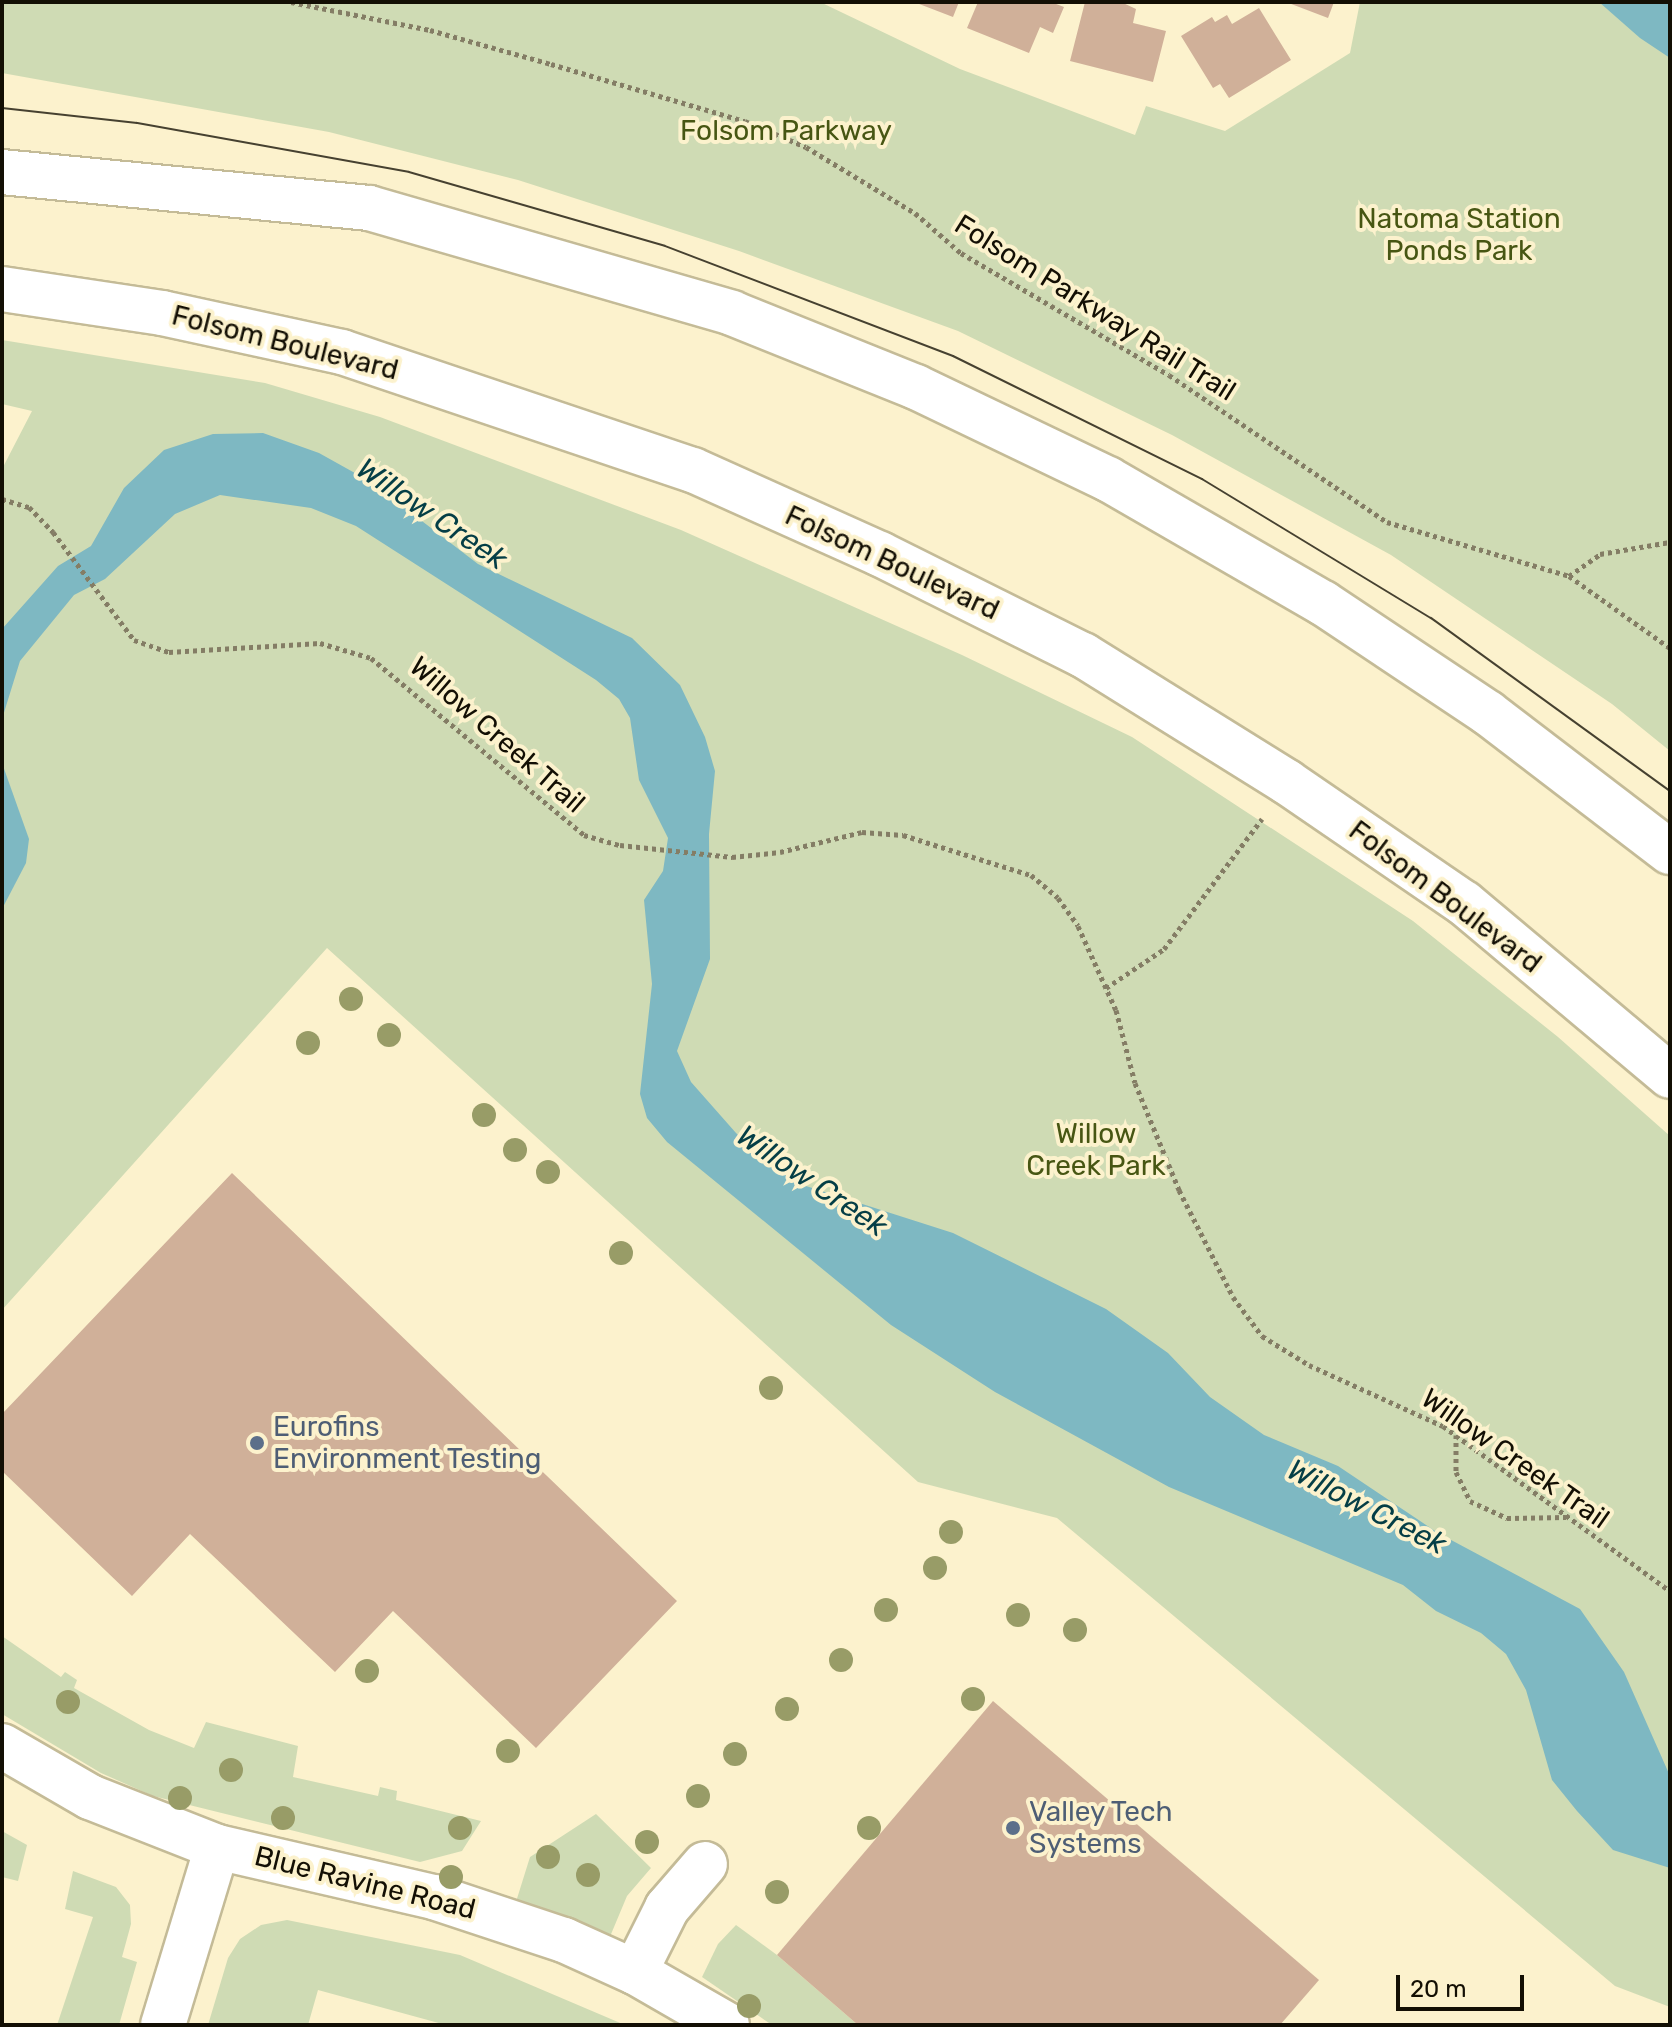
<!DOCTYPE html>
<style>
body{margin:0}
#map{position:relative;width:1672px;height:2027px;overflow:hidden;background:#fcf2cd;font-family:Rubik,sans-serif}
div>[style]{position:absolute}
.green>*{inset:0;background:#cfdbb4}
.water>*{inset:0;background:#7eb8c2}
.building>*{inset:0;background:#d0b099}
.path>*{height:5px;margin-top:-2.5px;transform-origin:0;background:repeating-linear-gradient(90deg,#847d65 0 4px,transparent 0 8px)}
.roads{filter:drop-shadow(2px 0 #c4bb97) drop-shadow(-2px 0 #c4bb97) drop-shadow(0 2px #c4bb97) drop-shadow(0 -2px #c4bb97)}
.minor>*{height:44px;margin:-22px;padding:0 22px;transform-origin:22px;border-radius:22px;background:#fff}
.major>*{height:44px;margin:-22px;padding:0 22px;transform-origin:22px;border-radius:22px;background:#fff}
.tram>*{height:2px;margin:-1px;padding:0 1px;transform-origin:1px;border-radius:1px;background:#464130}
.trees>*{width:24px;height:24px;margin:-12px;border-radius:50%;background:#989c67}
.dots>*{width:22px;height:22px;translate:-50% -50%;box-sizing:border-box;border:4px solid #fcf2cd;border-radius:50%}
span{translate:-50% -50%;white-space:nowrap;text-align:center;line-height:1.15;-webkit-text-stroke:8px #fcf2cd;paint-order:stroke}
.park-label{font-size:28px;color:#475613}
.street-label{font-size:28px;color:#130f04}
.service-label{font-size:28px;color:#4e5e75}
.left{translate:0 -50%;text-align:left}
.water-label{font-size:30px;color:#053e46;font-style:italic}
.frame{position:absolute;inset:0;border:4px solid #130f04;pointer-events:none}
.scale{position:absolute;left:1396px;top:1975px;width:128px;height:36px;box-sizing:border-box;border:4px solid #130f04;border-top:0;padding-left:10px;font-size:24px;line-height:28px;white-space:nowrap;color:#130f04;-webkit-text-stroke:6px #fcf2cd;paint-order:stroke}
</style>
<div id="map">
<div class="green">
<div style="clip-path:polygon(2px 2px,820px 2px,960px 69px,1135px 135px,1146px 106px,1225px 131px,1350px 53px,1360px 2px,1670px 2px,1670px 751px,1612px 704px,1391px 555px,1172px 435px,958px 331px,739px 251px,518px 180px,329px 132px,2px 73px)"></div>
<div style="clip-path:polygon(2px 340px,265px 383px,380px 417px,681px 530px,962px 655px,1132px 737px,1413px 921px,1558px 1037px,1670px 1136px,1670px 2007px,1615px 1986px,1057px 1518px,918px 1482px,327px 948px,2px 1310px,2px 469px,32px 411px,2px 404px)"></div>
<div style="clip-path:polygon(2px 1636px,61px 1677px,65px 1672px,77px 1680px,74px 1688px,149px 1730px,194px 1748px,206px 1722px,298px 1746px,293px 1777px,378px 1796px,380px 1787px,397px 1791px,396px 1800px,481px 1821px,462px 1851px,420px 1862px,153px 1796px,101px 1773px,2px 1714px)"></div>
<div style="clip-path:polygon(596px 1814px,651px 1868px,627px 1896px,609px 1939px,515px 1905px,530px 1857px)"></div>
<div style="clip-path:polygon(2px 1831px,27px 1845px,18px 1881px,2px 1877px)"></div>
<div style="clip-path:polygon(73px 1871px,116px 1887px,130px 1905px,131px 1924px,122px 1957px,137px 1962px,119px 2025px,57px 2025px,93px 1917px,65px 1909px)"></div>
<div style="clip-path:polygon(287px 1920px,460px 1955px,625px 2025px,446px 2025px,318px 1990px,308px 2025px,208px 2025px,228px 1958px,240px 1939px,261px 1925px)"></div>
<div style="clip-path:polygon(736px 1925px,777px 1955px,858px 2025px,772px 2025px,702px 1977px,718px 1944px)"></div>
</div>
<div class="water">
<div style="clip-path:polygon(1599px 2px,1670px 2px,1670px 58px,1640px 38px)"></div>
<div style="clip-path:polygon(263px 433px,319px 453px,371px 482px,478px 564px,632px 638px,680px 685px,705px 737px,715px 771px,709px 834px,710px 959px,677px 1051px,691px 1082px,736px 1133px,769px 1164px,806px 1186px,953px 1233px,1106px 1309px,1168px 1353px,1210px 1397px,1264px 1435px,1338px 1466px,1438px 1533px,1580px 1609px,1624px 1672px,1670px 1776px,1670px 1868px,1613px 1850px,1577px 1811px,1552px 1780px,1526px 1690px,1506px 1654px,1481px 1633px,1436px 1611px,1403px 1585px,1169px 1487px,995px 1392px,891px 1325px,667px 1142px,647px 1118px,640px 1094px,652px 984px,644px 900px,663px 871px,668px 838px,639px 780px,630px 718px,619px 699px,596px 680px,356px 526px,311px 508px,220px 495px,175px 514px,105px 579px,74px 595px,20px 661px,2px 719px,2px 629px,58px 566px,91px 546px,124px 488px,164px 450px,213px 434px)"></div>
<div style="clip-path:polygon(2px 763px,29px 839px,26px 863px,2px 909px)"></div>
</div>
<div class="building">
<div style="clip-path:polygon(914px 2px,959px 2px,953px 17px)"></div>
<div style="clip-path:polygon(978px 2px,1051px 2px,1064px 7px,1053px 33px,1040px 27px,1029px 53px,967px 28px)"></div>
<div style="clip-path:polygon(1085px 2px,1121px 2px,1136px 9px,1133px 23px,1166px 31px,1153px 82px,1070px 61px)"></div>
<div style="clip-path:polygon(1286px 2px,1334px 2px,1328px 18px)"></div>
<div style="clip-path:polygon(1259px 8px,1291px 60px,1229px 98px,1220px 84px,1213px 88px,1181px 36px,1212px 17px,1215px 22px,1227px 15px,1232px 24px)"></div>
<div style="clip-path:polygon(232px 1173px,677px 1601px,536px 1748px,393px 1611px,335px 1672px,190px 1534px,132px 1596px,2px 1471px,2px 1414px)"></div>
<div style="clip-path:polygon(993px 1701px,1319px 1980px,1280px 2025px,858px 2025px,777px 1955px)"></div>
</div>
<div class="path">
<div style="left:291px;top:2px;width:142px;rotate:11.4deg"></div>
<div style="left:430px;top:30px;width:126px;rotate:15.7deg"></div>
<div style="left:551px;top:64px;width:202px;rotate:16.4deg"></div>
<div style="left:745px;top:121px;width:66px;rotate:23.1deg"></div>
<div style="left:806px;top:147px;width:127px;rotate:31.2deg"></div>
<div style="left:915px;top:213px;width:61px;rotate:41deg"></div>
<div style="left:961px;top:253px;width:241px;rotate:30.4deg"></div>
<div style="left:1169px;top:375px;width:263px;rotate:34deg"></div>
<div style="left:1387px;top:522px;width:190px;rotate:16.5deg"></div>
<div style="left:1569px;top:576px;width:124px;rotate:35.5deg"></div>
<div style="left:2px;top:499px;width:28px;rotate:17deg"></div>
<div style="left:29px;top:507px;width:35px;rotate:46deg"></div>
<div style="left:53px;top:532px;width:135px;rotate:53.1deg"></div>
<div style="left:134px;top:640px;width:37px;rotate:19deg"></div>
<div style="left:169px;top:652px;width:151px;rotate:-3.4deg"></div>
<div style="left:320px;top:643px;width:53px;rotate:16.4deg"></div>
<div style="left:371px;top:658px;width:277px;rotate:39.7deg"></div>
<div style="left:584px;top:835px;width:37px;rotate:16deg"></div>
<div style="left:620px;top:845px;width:113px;rotate:6.1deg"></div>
<div style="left:732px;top:857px;width:48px;rotate:-5.9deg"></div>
<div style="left:780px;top:852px;width:84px;rotate:-13.7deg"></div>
<div style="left:862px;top:832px;width:41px;rotate:4.2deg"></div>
<div style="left:903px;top:835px;width:134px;rotate:17.4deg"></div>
<div style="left:1031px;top:875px;width:35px;rotate:40deg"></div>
<div style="left:1058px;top:898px;width:34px;rotate:54deg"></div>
<div style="left:1078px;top:926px;width:92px;rotate:65.7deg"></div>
<div style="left:1116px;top:1010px;width:75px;rotate:75.4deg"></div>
<div style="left:1135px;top:1083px;width:116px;rotate:67.6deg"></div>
<div style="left:1179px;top:1190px;width:120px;rotate:63.2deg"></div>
<div style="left:1233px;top:1297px;width:49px;rotate:53.4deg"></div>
<div style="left:1262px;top:1336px;width:55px;rotate:31.7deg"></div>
<div style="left:1309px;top:1365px;width:147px;rotate:24.5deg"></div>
<div style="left:1443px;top:1426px;width:281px;rotate:36deg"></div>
<div style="left:1569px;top:576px;width:38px;rotate:-35deg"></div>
<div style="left:1600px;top:554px;width:71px;rotate:-9.7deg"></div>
<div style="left:1106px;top:988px;width:70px;rotate:-33.9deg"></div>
<div style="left:1164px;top:949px;width:163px;rotate:-53deg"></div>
<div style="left:1456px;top:1435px;width:37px;rotate:90deg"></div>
<div style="left:1456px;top:1472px;width:32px;rotate:64deg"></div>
<div style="left:1470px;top:1501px;width:41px;rotate:24.7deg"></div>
<div style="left:1507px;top:1518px;width:59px;rotate:-1deg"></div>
</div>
<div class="roads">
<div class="minor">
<div style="left:2px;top:1746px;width:102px;rotate:30.1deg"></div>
<div style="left:90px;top:1797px;width:136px;rotate:21.5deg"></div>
<div style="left:217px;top:1847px;width:223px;rotate:13deg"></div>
<div style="left:434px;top:1897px;width:137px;rotate:18.3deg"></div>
<div style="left:564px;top:1940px;width:78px;rotate:24.3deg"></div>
<div style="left:635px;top:1972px;width:106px;rotate:29.9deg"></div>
<div style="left:635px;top:1972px;width:72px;rotate:-63.4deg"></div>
<div style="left:667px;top:1908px;width:58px;rotate:-49.2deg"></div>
<div style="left:163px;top:2025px;width:186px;rotate:-73.1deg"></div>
</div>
<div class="major">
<div style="left:2px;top:172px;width:369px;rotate:5.6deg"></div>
<div style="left:369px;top:208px;width:378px;rotate:16.1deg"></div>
<div style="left:732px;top:313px;width:198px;rotate:21.9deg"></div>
<div style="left:916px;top:387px;width:213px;rotate:25.6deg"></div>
<div style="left:1108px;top:479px;width:248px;rotate:30deg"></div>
<div style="left:1323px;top:603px;width:198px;rotate:33.7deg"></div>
<div style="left:1488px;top:713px;width:229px;rotate:37.4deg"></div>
<div style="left:2px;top:289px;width:162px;rotate:8.5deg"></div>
<div style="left:162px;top:313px;width:184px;rotate:12.2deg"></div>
<div style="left:342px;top:352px;width:370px;rotate:18.6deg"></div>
<div style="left:693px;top:470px;width:205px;rotate:24.2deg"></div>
<div style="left:880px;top:554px;width:227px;rotate:26.5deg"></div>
<div style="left:1083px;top:655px;width:240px;rotate:31.9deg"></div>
<div style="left:1287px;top:782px;width:214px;rotate:34.4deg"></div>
<div style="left:1464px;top:903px;width:269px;rotate:40deg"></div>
</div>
</div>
<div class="tram">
<div style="left:2px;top:108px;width:136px;rotate:6.3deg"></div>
<div style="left:137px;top:123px;width:276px;rotate:10.2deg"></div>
<div style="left:409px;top:172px;width:266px;rotate:16.1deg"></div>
<div style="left:665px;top:246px;width:308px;rotate:20.9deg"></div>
<div style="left:953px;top:356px;width:278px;rotate:26.3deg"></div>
<div style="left:1202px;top:479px;width:268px;rotate:31.3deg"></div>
<div style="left:1431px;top:618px;width:295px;rotate:35.9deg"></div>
</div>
<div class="trees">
<div style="left:351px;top:999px"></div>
<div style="left:389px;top:1035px"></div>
<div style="left:308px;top:1043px"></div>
<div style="left:484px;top:1115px"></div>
<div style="left:515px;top:1150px"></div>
<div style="left:548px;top:1172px"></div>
<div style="left:621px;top:1253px"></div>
<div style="left:771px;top:1388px"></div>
<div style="left:951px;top:1532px"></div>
<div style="left:935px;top:1568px"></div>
<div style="left:886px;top:1610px"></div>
<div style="left:1018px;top:1615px"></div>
<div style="left:1075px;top:1630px"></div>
<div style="left:841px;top:1660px"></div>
<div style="left:367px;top:1671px"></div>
<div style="left:973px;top:1699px"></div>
<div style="left:68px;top:1702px"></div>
<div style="left:787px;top:1709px"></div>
<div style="left:508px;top:1751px"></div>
<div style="left:735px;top:1754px"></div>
<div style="left:231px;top:1770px"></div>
<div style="left:698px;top:1796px"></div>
<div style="left:180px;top:1798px"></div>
<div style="left:283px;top:1818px"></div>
<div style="left:460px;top:1828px"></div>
<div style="left:869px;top:1828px"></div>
<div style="left:647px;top:1842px"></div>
<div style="left:548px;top:1857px"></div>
<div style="left:588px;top:1875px"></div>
<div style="left:451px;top:1877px"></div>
<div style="left:777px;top:1892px"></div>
<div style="left:749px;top:2006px"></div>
</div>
<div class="dots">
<div style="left:257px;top:1443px;background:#5c6f8a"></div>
<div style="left:1013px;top:1828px;background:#5c6f8a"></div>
</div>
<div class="park-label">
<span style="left:786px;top:131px">Folsom Parkway</span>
<span style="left:1459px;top:235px">Natoma Station<br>Ponds Park</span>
<span style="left:1096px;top:1150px">Willow<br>Creek Park</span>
</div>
<div class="street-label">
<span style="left:1095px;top:308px;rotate:32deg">Folsom Parkway Rail Trail</span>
<span style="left:285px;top:343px;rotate:14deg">Folsom Boulevard</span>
<span style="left:892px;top:563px;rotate:25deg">Folsom Boulevard</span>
<span style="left:497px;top:735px;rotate:41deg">Willow Creek Trail</span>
<span style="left:1445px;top:897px;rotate:37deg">Folsom Boulevard</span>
<span style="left:1515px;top:1459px;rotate:35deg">Willow Creek Trail</span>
<span style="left:365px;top:1883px;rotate:14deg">Blue Ravine Road</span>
</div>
<div class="service-label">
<span class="left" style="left:273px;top:1443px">Eurofins<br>Environment Testing</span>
<span class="left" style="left:1029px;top:1828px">Valley Tech<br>Systems</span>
</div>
<div class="water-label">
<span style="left:432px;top:514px;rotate:34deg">Willow Creek</span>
<span style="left:812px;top:1181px;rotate:34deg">Willow Creek</span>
<span style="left:1367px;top:1507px;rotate:27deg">Willow Creek</span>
</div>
<div class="frame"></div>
<div class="scale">20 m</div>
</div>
